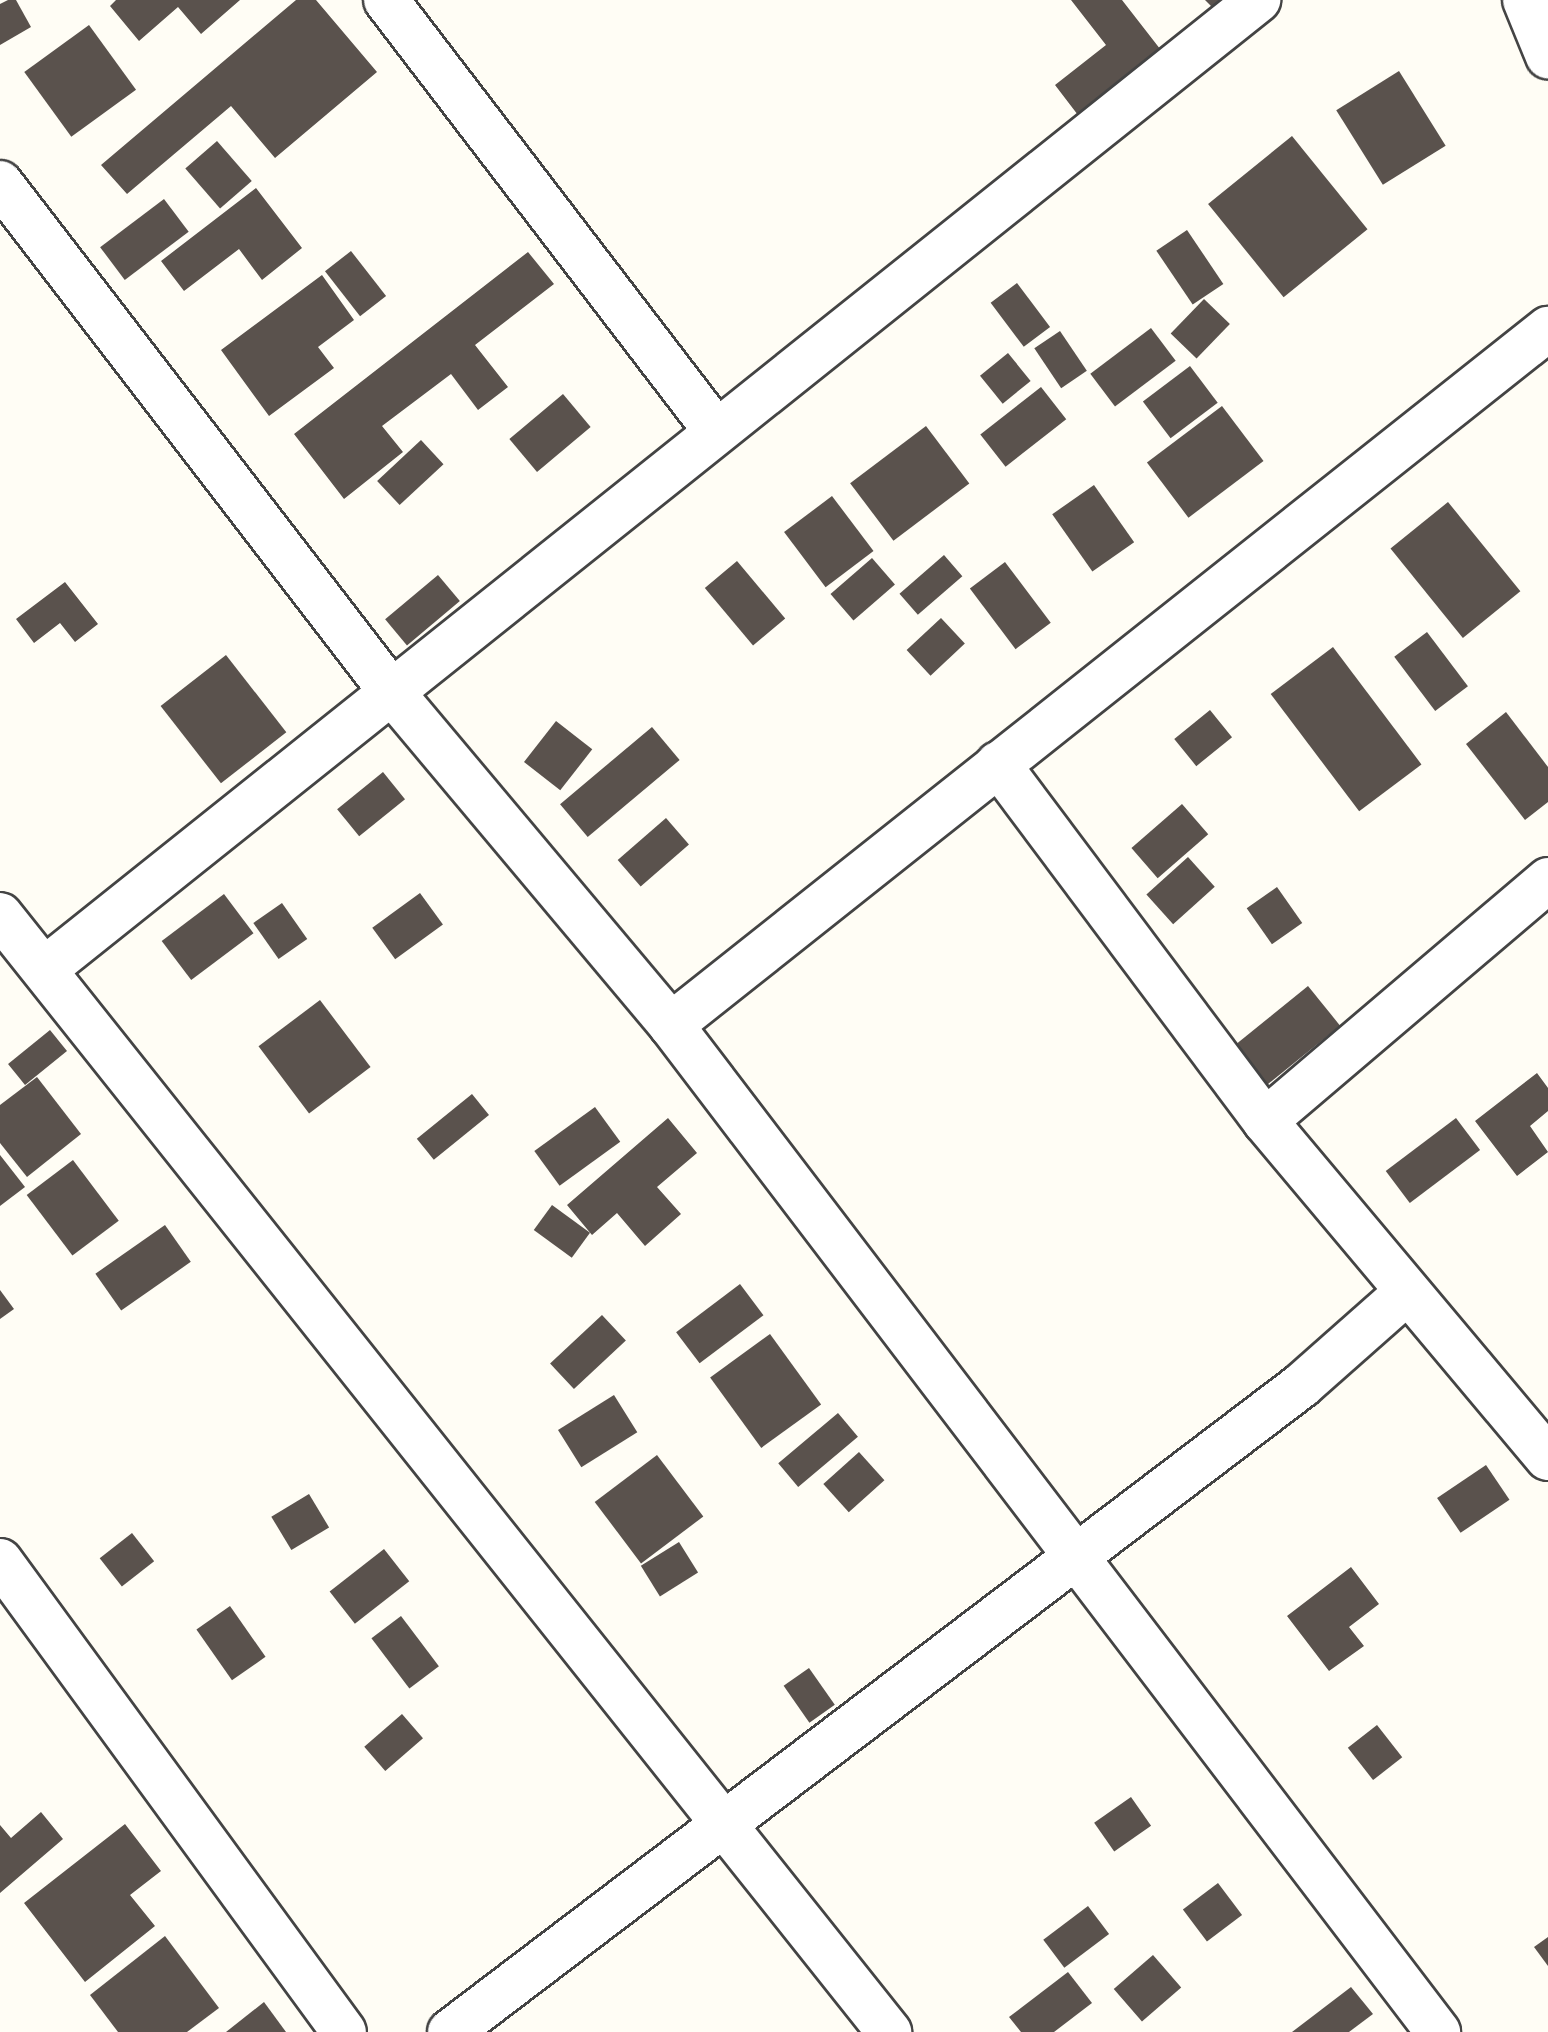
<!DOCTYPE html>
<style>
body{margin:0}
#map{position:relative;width:1548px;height:2032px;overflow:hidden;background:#fffdf5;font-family:Literata,serif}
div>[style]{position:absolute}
.building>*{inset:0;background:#5a524d;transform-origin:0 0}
.roads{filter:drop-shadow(2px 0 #444) drop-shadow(-2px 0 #444) drop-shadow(0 2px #444) drop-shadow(0 -2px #444)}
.minor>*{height:44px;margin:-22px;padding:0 22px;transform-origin:22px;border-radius:22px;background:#fff}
span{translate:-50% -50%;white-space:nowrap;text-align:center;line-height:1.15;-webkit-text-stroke:8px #fff;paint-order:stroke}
</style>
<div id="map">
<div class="building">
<div style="clip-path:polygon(8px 0,16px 0,31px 27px,0 45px,0 4px)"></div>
<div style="clip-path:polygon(116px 0,240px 0,201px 34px,178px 7px,139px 41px,110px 6px)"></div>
<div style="clip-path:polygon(296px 0,316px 0,377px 72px,275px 158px,231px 106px,127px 194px,101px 165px)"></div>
<div style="clip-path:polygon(1071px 0,1122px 0,1164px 54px,1081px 119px,1055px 85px,1106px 45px)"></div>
<div style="clip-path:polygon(1205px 0,1222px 0,1213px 8px)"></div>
<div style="left:89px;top:25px;width:80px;height:80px;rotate:54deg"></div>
<div style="left:1399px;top:71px;width:88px;height:74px;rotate:58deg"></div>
<div style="left:1292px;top:136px;width:120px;height:108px;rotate:51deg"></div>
<div style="left:217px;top:141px;width:53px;height:42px;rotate:49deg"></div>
<div style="clip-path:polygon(256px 188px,302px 248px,262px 280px,239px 249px,184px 291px,161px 261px)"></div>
<div style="left:164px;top:199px;width:41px;height:80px;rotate:53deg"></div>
<div style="left:1187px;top:230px;width:65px;height:37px;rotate:56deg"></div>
<div style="left:351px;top:251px;width:57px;height:33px;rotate:52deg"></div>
<div style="clip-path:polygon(528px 252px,554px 284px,475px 345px,508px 387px,478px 410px,451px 374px,382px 426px,403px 452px,344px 499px,294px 434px)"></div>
<div style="clip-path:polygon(322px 275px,354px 320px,318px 347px,334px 368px,269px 416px,221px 350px)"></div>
<div style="left:1017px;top:283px;width:55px;height:33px;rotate:53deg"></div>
<div style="left:1204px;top:299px;width:36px;height:48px;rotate:44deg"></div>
<div style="left:1151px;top:328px;width:41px;height:76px;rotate:53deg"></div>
<div style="left:1060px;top:331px;width:48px;height:31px;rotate:56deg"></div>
<div style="left:1008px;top:353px;width:36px;height:36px;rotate:51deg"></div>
<div style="left:1190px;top:366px;width:46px;height:59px;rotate:53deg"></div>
<div style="left:1041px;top:387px;width:41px;height:77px;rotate:52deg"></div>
<div style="left:563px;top:394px;width:43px;height:70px;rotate:50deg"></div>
<div style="left:1222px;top:406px;width:69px;height:94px;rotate:53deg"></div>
<div style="left:926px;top:426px;width:72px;height:95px;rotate:53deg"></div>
<div style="left:421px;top:440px;width:33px;height:60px;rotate:47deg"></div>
<div style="left:1094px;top:485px;width:70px;height:51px;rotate:55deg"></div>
<div style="left:832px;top:496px;width:69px;height:60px;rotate:53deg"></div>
<div style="left:1448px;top:502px;width:115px;height:74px;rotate:51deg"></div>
<div style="left:944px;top:555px;width:28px;height:59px;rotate:49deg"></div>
<div style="left:872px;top:558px;width:35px;height:55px;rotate:49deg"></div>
<div style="left:737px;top:561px;width:75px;height:42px;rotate:50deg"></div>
<div style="left:1005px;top:562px;width:76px;height:44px;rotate:53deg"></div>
<div style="left:438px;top:575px;width:34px;height:69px;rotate:50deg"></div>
<div style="clip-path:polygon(65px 582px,98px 624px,75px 642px,60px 623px,34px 643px,16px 619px)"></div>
<div style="left:941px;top:618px;width:35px;height:47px;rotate:47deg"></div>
<div style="left:1427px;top:632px;width:68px;height:41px;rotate:53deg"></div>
<div style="left:1333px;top:647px;width:147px;height:78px;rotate:53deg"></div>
<div style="left:226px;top:655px;width:98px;height:83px;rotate:52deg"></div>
<div style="left:1210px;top:710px;width:35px;height:46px;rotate:51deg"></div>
<div style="clip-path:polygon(1506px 712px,1548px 767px,1548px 802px,1525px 820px,1466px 744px)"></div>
<div style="left:556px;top:721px;width:46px;height:52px;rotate:38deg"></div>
<div style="left:652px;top:727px;width:43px;height:120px;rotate:50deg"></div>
<div style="left:383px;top:772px;width:35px;height:59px;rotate:51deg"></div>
<div style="left:1182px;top:804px;width:40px;height:67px;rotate:49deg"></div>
<div style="left:666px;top:818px;width:35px;height:64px;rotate:49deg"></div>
<div style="left:1188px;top:857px;width:40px;height:56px;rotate:48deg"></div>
<div style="left:1277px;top:887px;width:44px;height:37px;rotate:55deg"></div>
<div style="left:420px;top:893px;width:39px;height:59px;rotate:54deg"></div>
<div style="left:224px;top:894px;width:49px;height:78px;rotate:53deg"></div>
<div style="left:282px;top:903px;width:44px;height:35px;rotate:55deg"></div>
<div style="left:1308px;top:986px;width:51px;height:99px;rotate:51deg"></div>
<div style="left:320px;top:1000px;width:84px;height:77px;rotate:53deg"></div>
<div style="left:50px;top:1030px;width:27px;height:54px;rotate:51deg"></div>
<div style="clip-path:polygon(1537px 1073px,1548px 1088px,1548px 1111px,1530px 1126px,1548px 1152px,1517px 1176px,1475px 1121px)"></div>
<div style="clip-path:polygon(37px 1077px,81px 1134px,27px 1177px,0 1143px,0 1105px)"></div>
<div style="left:472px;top:1094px;width:27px;height:71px;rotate:51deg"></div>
<div style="left:595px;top:1107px;width:43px;height:75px;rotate:54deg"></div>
<div style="clip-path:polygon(668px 1118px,697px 1153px,657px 1187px,681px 1214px,645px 1246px,617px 1213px,592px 1235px,567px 1205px)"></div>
<div style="left:1456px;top:1118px;width:40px;height:88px;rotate:53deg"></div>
<div style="clip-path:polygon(0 1155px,25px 1187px,0 1206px)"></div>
<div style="left:73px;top:1160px;width:76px;height:58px;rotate:53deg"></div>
<div style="left:552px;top:1205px;width:47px;height:31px;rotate:36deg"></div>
<div style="left:165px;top:1225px;width:45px;height:85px;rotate:55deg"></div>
<div style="left:740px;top:1284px;width:39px;height:80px;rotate:53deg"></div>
<div style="clip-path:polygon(0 1290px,14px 1309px,0 1319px)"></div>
<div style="left:602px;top:1315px;width:35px;height:71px;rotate:47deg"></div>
<div style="left:770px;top:1334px;width:87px;height:74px;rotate:54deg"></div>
<div style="left:614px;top:1395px;width:44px;height:66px;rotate:58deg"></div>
<div style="left:838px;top:1413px;width:31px;height:78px;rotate:50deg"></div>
<div style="left:859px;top:1452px;width:38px;height:48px;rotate:48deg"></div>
<div style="left:657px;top:1455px;width:77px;height:78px;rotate:53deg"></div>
<div style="left:1486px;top:1465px;width:42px;height:59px;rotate:56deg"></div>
<div style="left:309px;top:1494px;width:39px;height:44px;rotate:59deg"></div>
<div style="left:132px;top:1533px;width:36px;height:41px;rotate:52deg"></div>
<div style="left:679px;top:1542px;width:36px;height:45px;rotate:58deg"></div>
<div style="left:384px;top:1549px;width:41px;height:69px;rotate:52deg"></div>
<div style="clip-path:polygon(1351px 1567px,1379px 1604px,1349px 1627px,1364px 1646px,1329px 1671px,1287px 1616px)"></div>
<div style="left:230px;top:1606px;width:62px;height:41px;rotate:55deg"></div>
<div style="left:401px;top:1616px;width:63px;height:37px;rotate:53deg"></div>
<div style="left:809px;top:1668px;width:45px;height:31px;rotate:55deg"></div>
<div style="left:402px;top:1714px;width:32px;height:50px;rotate:49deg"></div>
<div style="left:1377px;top:1725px;width:41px;height:37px;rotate:52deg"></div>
<div style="left:1131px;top:1797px;width:35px;height:45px;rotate:55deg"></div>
<div style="clip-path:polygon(41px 1812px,63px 1839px,0 1893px,0 1825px,11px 1838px)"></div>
<div style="clip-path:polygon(125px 1824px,161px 1871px,130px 1895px,155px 1926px,85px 1982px,24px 1903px)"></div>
<div style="left:1218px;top:1883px;width:40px;height:44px;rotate:53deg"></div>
<div style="left:1088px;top:1906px;width:35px;height:56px;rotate:53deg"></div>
<div style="clip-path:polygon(165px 1936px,219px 2008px,187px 2032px,118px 2032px,90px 1995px)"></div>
<div style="clip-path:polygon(1548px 1937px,1548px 1966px,1534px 1947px)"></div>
<div style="left:1153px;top:1955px;width:43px;height:52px;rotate:49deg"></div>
<div style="clip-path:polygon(1068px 1972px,1092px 2003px,1054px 2032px,1021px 2032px,1009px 2017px)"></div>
<div style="clip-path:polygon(1351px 1987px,1373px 2014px,1349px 2032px,1292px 2032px)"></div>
<div style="clip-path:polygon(264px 2002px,286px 2032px,226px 2032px)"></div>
</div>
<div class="roads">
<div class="minor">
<div style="left:386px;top:0;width:543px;rotate:52.56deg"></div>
<div style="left:1525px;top:0;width:61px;rotate:67.7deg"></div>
<div style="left:0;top:183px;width:640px;rotate:52.43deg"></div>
<div style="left:390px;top:690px;width:437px;rotate:50deg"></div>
<div style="left:671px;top:1025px;width:1266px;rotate:52.7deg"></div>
<div style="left:998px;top:764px;width:446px;rotate:53.2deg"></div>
<div style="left:1265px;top:1121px;width:372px;rotate:-40.4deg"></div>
<div style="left:0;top:915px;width:1428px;rotate:51.48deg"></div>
<div style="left:45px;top:969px;width:1553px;rotate:-38.62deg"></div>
<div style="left:671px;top:1025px;width:1120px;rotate:-38.44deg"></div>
<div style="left:1265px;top:1121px;width:440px;rotate:50deg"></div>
<div style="left:0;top:1561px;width:583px;rotate:53.86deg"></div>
<div style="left:450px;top:2032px;width:1070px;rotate:-37.21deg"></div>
<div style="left:1302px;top:1385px;width:139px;rotate:-41.5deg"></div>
</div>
</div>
</div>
